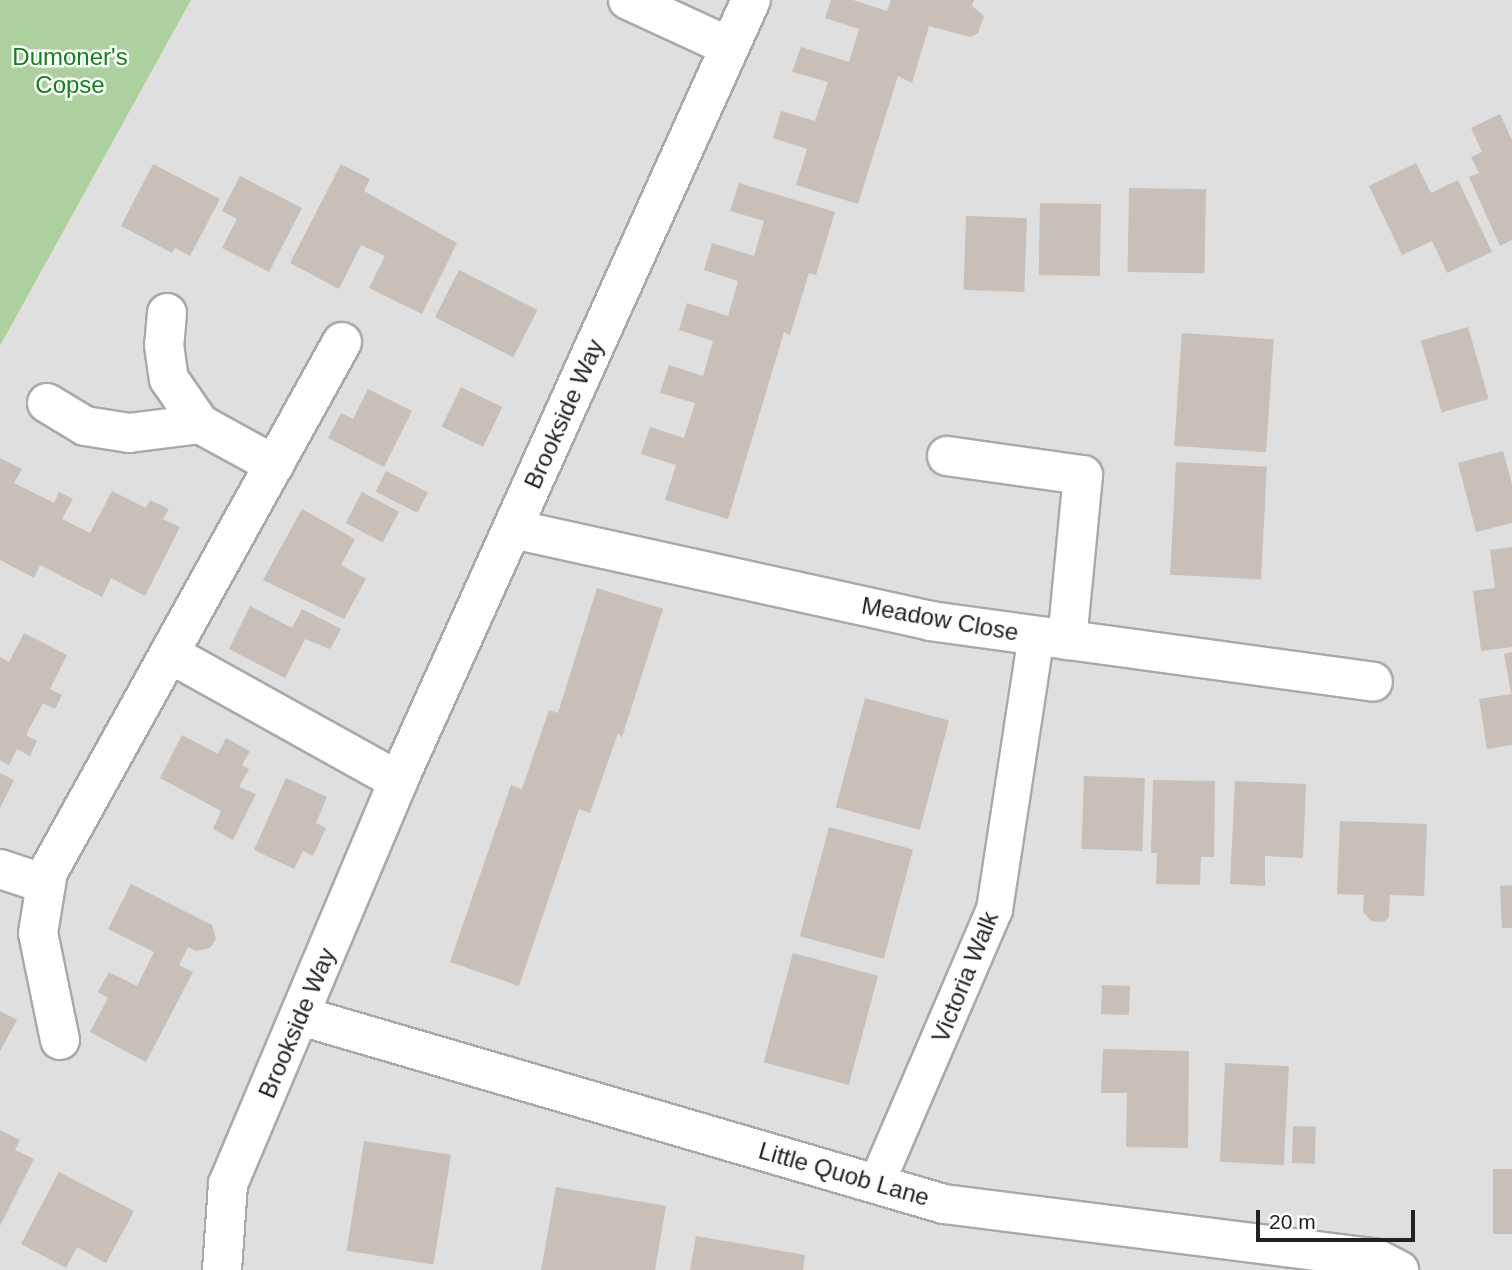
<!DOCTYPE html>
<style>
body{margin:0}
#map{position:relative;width:1512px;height:1270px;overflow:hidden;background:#f2efe9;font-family:Helvetica,sans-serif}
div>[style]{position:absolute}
.residential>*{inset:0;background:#e0dfdf}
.forest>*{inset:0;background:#add19e}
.building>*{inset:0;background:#c7bfb8;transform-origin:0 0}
.roads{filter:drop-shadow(2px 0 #a9a9a9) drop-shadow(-2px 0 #a9a9a9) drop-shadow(0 2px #a9a9a9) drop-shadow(0 -2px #a9a9a9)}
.pedestrian>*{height:35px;margin:-17.5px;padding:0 17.5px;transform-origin:17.5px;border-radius:17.5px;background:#fff}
.minor>*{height:38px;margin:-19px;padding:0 19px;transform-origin:19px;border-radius:19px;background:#fff}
span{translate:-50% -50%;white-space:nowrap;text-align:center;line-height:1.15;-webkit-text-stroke:5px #fff;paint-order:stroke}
.park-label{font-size:24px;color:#0c8416}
.street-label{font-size:24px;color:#222}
.scale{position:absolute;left:1256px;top:1210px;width:159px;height:32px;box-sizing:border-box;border:4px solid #222;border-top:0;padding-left:9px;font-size:21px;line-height:24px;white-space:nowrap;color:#222;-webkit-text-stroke:5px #fff;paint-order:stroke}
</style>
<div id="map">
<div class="residential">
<div style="clip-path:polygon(191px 0,1512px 0,1512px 1270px,0 1270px,0 346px)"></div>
</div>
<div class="forest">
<div style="clip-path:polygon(0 0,191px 0,0 346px)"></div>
</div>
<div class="building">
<div style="clip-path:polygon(831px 0,853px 0,887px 11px,891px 0,974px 0,972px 6px,984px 16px,978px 33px,970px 37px,929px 26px,912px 83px,898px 76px,858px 204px,796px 185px,807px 149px,773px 138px,781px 111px,815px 121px,828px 82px,792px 72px,801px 47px,849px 62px,859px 29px,825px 18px)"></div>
<div style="clip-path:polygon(1500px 114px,1512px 140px,1512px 240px,1500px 246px,1469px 177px,1479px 173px,1471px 157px,1482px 152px,1471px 128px)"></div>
<div style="clip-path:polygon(1416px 163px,1431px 193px,1458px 180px,1492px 252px,1447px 273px,1432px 241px,1402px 255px,1369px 186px)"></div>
<div style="clip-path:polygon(153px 164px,220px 199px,190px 256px,175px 248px,172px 253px,121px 226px)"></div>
<div style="clip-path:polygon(341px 164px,370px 179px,364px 191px,457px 243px,422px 314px,369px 288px,385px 256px,361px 245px,339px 289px,290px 263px)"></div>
<div style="clip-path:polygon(240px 176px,302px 208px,269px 272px,222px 248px,237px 219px,222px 211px)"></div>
<div style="clip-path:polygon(739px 183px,835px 212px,816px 275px,809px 273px,790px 335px,784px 332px,728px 519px,665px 500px,676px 465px,641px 454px,650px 427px,684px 438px,695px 403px,660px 393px,669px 365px,703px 376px,713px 341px,679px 330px,687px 303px,728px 316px,738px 281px,704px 270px,712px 243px,754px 256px,764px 221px,730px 211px)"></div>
<div style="left:1129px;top:188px;width:77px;height:84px;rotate:1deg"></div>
<div style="left:1040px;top:203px;width:61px;height:72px;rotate:1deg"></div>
<div style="left:966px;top:216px;width:61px;height:74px;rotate:2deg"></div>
<div style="left:459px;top:270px;width:88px;height:53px;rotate:27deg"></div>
<div style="left:1468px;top:327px;width:75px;height:49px;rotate:74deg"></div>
<div style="left:1182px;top:333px;width:92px;height:113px;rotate:4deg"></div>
<div style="left:461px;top:387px;width:46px;height:44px;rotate:26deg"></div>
<div style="clip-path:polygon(368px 389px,412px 411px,384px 467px,328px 438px,341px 413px,353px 419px)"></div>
<div style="clip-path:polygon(1503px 451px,1512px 484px,1512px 523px,1476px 532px,1458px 463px)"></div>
<div style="clip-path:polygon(0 458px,22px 469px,14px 483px,54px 503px,59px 492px,73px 499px,62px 519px,90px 533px,112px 491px,146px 508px,150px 500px,169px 509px,163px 519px,180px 527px,145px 596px,111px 578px,102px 597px,40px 565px,34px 578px,0 560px)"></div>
<div style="left:1176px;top:462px;width:91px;height:113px;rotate:3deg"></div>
<div style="left:386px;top:471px;width:47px;height:23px;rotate:27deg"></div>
<div style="left:362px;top:492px;width:42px;height:35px;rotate:28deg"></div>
<div style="clip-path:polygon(302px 509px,355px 539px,341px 565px,366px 579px,344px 619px,263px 580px)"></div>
<div style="clip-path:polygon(1512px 547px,1512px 647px,1481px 651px,1473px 591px,1495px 588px,1490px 550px)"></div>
<div style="clip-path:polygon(597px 588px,663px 609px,622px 737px,618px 733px,590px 813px,579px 809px,519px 986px,450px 962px,511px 785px,522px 789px,549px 710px,558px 713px)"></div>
<div style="clip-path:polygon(250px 606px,292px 628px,302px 609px,341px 629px,330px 649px,305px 639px,285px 678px,229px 649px)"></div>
<div style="clip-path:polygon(24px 633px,67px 655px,50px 689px,62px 695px,55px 709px,43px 703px,26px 735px,37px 741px,30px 756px,17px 749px,9px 765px,0 760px,0 657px,9px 662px)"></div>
<div style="clip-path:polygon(1512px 652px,1512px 693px,1511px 693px,1504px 654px)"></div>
<div style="clip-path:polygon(1512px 694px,1512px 745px,1487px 749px,1479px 699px)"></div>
<div style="left:865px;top:698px;width:87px;height:113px;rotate:15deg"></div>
<div style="clip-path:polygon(182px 735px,218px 754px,226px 738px,250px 751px,242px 765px,249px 769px,239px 787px,256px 794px,233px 840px,213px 829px,221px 811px,160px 778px)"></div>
<div style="clip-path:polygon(0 773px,14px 780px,0 808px)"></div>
<div style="left:1084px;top:776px;width:61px;height:73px;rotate:2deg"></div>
<div style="clip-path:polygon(286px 778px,327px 797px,316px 823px,326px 828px,313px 856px,303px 851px,294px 869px,254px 850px)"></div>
<div style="clip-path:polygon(1153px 780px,1215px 781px,1214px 857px,1201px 857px,1200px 885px,1156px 884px,1157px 853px,1151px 853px)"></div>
<div style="clip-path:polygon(1235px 781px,1306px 784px,1303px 858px,1265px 856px,1265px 886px,1230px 884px)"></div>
<div style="clip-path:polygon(1340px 821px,1427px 824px,1424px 896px,1390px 895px,1389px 917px,1384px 922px,1371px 921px,1363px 912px,1364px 895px,1337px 894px)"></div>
<div style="left:829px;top:827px;width:87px;height:113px;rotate:15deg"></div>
<div style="clip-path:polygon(131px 884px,212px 925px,216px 939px,210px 948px,196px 951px,188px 947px,179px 965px,193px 972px,146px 1062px,90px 1032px,108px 998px,98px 992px,109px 972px,137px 986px,154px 952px,108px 929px)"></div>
<div style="clip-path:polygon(1512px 885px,1512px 928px,1502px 928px,1500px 886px)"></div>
<div style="left:793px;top:953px;width:88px;height:113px;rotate:15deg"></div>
<div style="left:1102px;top:985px;width:28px;height:29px;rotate:2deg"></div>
<div style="clip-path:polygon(0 1011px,17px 1020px,0 1051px)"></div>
<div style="clip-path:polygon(1103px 1049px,1189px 1051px,1188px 1148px,1126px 1147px,1127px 1093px,1101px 1093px)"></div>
<div style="left:1225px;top:1063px;width:64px;height:99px;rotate:3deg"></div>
<div style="left:1293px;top:1126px;width:23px;height:37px;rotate:2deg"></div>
<div style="clip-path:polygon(0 1130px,20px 1140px,15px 1150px,34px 1159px,0 1226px)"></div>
<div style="left:364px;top:1141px;width:88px;height:111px;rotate:9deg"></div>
<div style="left:1512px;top:1169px;width:65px;height:19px;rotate:90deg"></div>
<div style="clip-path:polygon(59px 1172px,134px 1211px,106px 1263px,77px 1247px,66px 1268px,21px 1244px)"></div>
<div style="clip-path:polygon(556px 1187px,666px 1206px,655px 1270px,541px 1270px)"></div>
<div style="clip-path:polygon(696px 1236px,805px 1255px,803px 1270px,690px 1270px)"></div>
</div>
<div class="roads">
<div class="pedestrian">
<div style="left:876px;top:1183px;width:298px;rotate:-66.7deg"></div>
<div style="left:994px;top:909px;width:276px;rotate:-81.3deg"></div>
</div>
<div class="minor">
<div style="left:628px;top:0;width:110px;rotate:24.7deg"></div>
<div style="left:167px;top:313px;width:32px;rotate:95deg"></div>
<div style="left:164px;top:345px;width:34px;rotate:82deg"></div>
<div style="left:169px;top:379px;width:55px;rotate:55.4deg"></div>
<div style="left:200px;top:424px;width:85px;rotate:28.7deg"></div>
<div style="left:47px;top:403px;width:44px;rotate:31.2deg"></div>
<div style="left:85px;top:426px;width:45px;rotate:9deg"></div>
<div style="left:129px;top:433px;width:72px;rotate:-7.2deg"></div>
<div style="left:947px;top:456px;width:137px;rotate:8deg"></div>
<div style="left:1083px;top:475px;width:166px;rotate:95.5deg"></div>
<div style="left:513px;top:529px;width:427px;rotate:12.4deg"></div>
<div style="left:930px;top:621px;width:447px;rotate:7.8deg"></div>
<div style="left:172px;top:655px;width:259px;rotate:29.1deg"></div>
<div style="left:0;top:869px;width:47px;rotate:18.4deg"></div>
<div style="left:301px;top:1016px;width:670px;rotate:16.3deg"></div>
<div style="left:944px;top:1204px;width:436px;rotate:7.2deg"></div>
<div style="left:1377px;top:1259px;width:25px;rotate:27deg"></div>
<div style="left:60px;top:1040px;width:109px;rotate:-101.6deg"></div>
<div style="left:38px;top:933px;width:62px;rotate:-80.7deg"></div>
<div style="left:48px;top:872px;width:606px;rotate:-60.98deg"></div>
<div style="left:222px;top:1270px;width:86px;rotate:-86deg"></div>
<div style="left:228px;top:1184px;width:437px;rotate:-67.1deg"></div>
<div style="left:398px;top:781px;width:857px;rotate:-65.68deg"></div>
</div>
</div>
<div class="park-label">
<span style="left:70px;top:71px">Dumoner's<br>Copse</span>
</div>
<div class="street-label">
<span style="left:564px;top:414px;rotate:-66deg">Brookside Way</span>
<span style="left:940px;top:619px;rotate:10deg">Meadow Close</span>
<span style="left:965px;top:977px;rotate:-68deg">Victoria Walk</span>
<span style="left:297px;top:1023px;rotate:-67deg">Brookside Way</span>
<span style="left:844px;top:1174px;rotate:16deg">Little Quob Lane</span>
</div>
<div class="scale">20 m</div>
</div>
